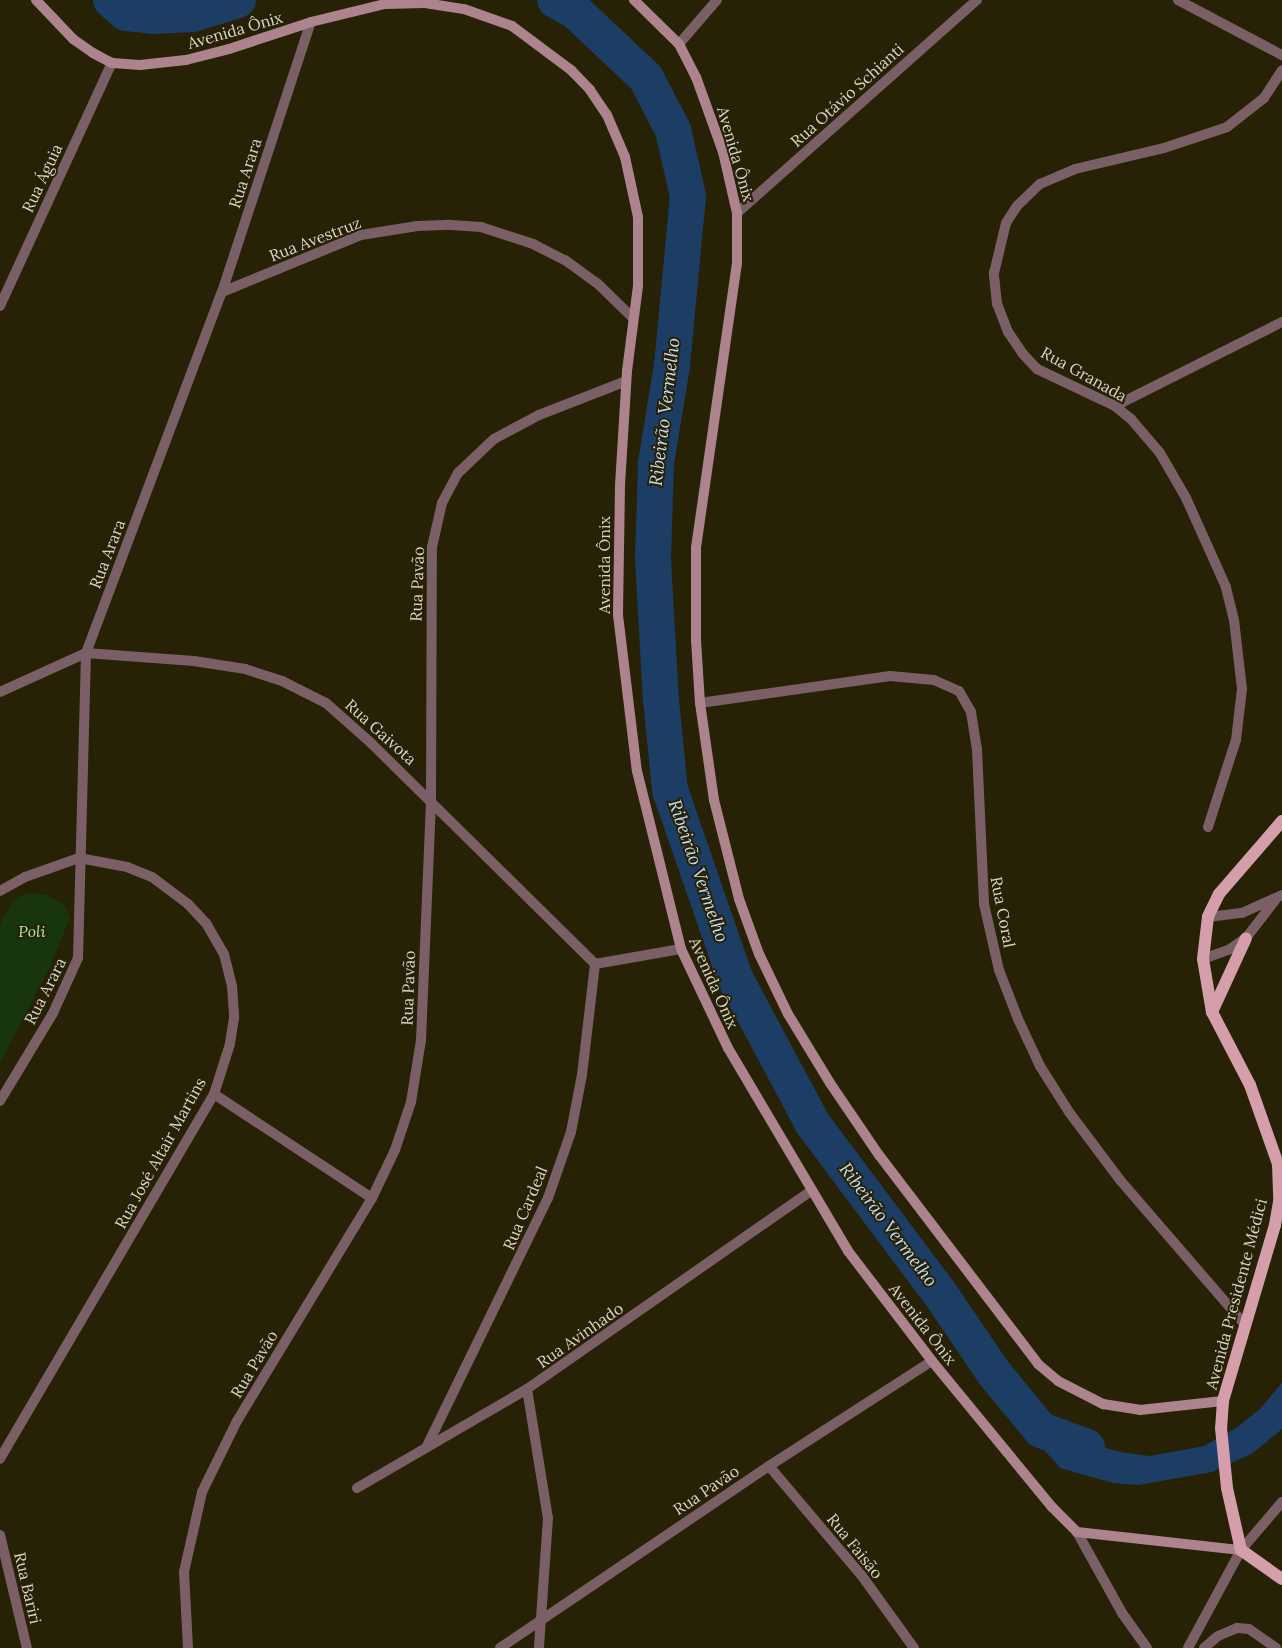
<!DOCTYPE html>
<meta charset="utf-8">
<style>
body{margin:0}
#map{position:relative;width:1282px;height:1648px;overflow:hidden;background:#272105;font-family:Lora,serif}
div>[style]{position:absolute}
.green>*{inset:0;background:#18360d}
.water>*{inset:0;background:#1c3d64}
.river>*{height:36px;margin:-18px;padding:0 18px;transform-origin:18px;border-radius:18px;background:#1c3d64}
.minor>*{height:10px;margin:-5px;padding:0 5px;transform-origin:5px;border-radius:5px;background:#7a6066}
.tertiary>*{height:10px;margin:-5px;padding:0 5px;transform-origin:5px;border-radius:5px;background:#7a6066}
.secondary>*{height:10px;margin:-5px;padding:0 5px;transform-origin:5px;border-radius:5px;background:#ad838d}
.primary>*{height:12px;margin:-6px;padding:0 6px;transform-origin:6px;border-radius:6px;background:#d59eab}
span{translate:-50% -50%;white-space:nowrap;text-align:center;line-height:1.15;-webkit-text-stroke:4px #272105;paint-order:stroke}
.street-label{font-size:16px;color:#d9d5c5}
.park-label{font-size:16px;color:#b2e7a1;font-style:italic}
.water-label{font-size:18px;color:#c6dbf6;font-style:italic}
</style>
<div id="map">
<div class="green">
<div style="clip-path:polygon(33px 893px,46px 895px,64px 905px,70px 918px,48px 971px,0 1063px,0 924px,12px 902px,21px 895px)"></div>
</div>
<div class="water">
<div style="clip-path:polygon(1282px 1383px,1282px 1429px,1253px 1453px,1212px 1472px,1139px 1485px,1113px 1483px,1060px 1468px,1039px 1444px,1041px 1430px,1061px 1426px,1084px 1442px,1120px 1452px,1150px 1456px,1204px 1446px,1236px 1428px,1260px 1409px)"></div>
</div>
<div class="river">
<div style="left:111px;top:0;width:20px;rotate:41deg"></div>
<div style="left:126px;top:13px;width:28px;rotate:6deg"></div>
<div style="left:154px;top:16px;width:39px;rotate:-3deg"></div>
<div style="left:193px;top:14px;width:47px;rotate:-17.3deg"></div>
<div style="left:555px;top:0;width:23px;rotate:29deg"></div>
<div style="left:575px;top:11px;width:98px;rotate:43.3deg"></div>
<div style="left:646px;top:78px;width:59px;rotate:62.6deg"></div>
<div style="left:673px;top:130px;width:68px;rotate:77.2deg"></div>
<div style="left:688px;top:196px;width:171px;rotate:95.4deg"></div>
<div style="left:672px;top:366px;width:98px;rotate:99.4deg"></div>
<div style="left:656px;top:463px;width:96px;rotate:91.8deg"></div>
<div style="left:653px;top:559px;width:141px;rotate:86.8deg"></div>
<div style="left:661px;top:700px;width:90px;rotate:84.3deg"></div>
<div style="left:670px;top:790px;width:199px;rotate:70.9deg"></div>
<div style="left:735px;top:978px;width:166px;rotate:61.9deg"></div>
<div style="left:813px;top:1124px;width:217px;rotate:53.2deg"></div>
<div style="left:943px;top:1298px;width:91px;rotate:55.8deg"></div>
<div style="left:994px;top:1373px;width:74px;rotate:50.5deg"></div>
<div style="left:1041px;top:1430px;width:49px;rotate:20.3deg"></div>
</div>
<div class="minor">
<div style="left:1178px;top:0;width:118px;rotate:27.9deg"></div>
<div style="left:679px;top:44px;width:58px;rotate:-49.2deg"></div>
<div style="left:737px;top:213px;width:321px;rotate:-41.6deg"></div>
<div style="left:222px;top:292px;width:150px;rotate:-22.3deg"></div>
<div style="left:361px;top:235px;width:57px;rotate:-9.1deg"></div>
<div style="left:417px;top:226px;width:34px;rotate:-2deg"></div>
<div style="left:451px;top:225px;width:30px;rotate:4deg"></div>
<div style="left:481px;top:227px;width:55px;rotate:18.1deg"></div>
<div style="left:533px;top:244px;width:36px;rotate:27deg"></div>
<div style="left:565px;top:260px;width:39px;rotate:36deg"></div>
<div style="left:597px;top:283px;width:50px;rotate:44.2deg"></div>
<div style="left:0;top:306px;width:268px;rotate:-65.3deg"></div>
<div style="left:1115px;top:406px;width:187px;rotate:-26.7deg"></div>
<div style="left:0;top:692px;width:94px;rotate:-24.4deg"></div>
<div style="left:86px;top:653px;width:108px;rotate:4.2deg"></div>
<div style="left:194px;top:661px;width:52px;rotate:8.9deg"></div>
<div style="left:245px;top:669px;width:39px;rotate:18deg"></div>
<div style="left:282px;top:681px;width:49px;rotate:26.6deg"></div>
<div style="left:326px;top:703px;width:60px;rotate:41.6deg"></div>
<div style="left:371px;top:743px;width:315px;rotate:44.6deg"></div>
<div style="left:595px;top:964px;width:87px;rotate:-9.9deg"></div>
<div style="left:700px;top:703px;width:192px;rotate:-8.1deg"></div>
<div style="left:890px;top:676px;width:44px;rotate:5.2deg"></div>
<div style="left:934px;top:680px;width:27px;rotate:24deg"></div>
<div style="left:959px;top:691px;width:24px;rotate:60deg"></div>
<div style="left:971px;top:712px;width:37px;rotate:81deg"></div>
<div style="left:977px;top:749px;width:155px;rotate:87.4deg"></div>
<div style="left:984px;top:904px;width:68px;rotate:77.2deg"></div>
<div style="left:999px;top:970px;width:53px;rotate:68.8deg"></div>
<div style="left:1018px;top:1019px;width:52px;rotate:64.9deg"></div>
<div style="left:1040px;top:1066px;width:54px;rotate:57.8deg"></div>
<div style="left:1069px;top:1112px;width:85px;rotate:53.1deg"></div>
<div style="left:1120px;top:1180px;width:191px;rotate:49.2deg"></div>
<div style="left:1208px;top:827px;width:91px;rotate:-72.2deg"></div>
<div style="left:1236px;top:740px;width:51px;rotate:-83.3deg"></div>
<div style="left:1242px;top:689px;width:69px;rotate:-96.6deg"></div>
<div style="left:1234px;top:620px;width:34px;rotate:-104deg"></div>
<div style="left:1226px;top:587px;width:98px;rotate:-114.2deg"></div>
<div style="left:1186px;top:498px;width:52px;rotate:-120deg"></div>
<div style="left:1160px;top:453px;width:45px;rotate:-130.5deg"></div>
<div style="left:1131px;top:419px;width:21px;rotate:-141deg"></div>
<div style="left:1115px;top:406px;width:86px;rotate:-154.6deg"></div>
<div style="left:1037px;top:369px;width:21px;rotate:-133deg"></div>
<div style="left:1023px;top:354px;width:27px;rotate:-124deg"></div>
<div style="left:1008px;top:332px;width:30px;rotate:-111deg"></div>
<div style="left:997px;top:304px;width:31px;rotate:-96deg"></div>
<div style="left:994px;top:273px;width:51px;rotate:-76.5deg"></div>
<div style="left:1006px;top:223px;width:20px;rotate:-57deg"></div>
<div style="left:1017px;top:206px;width:32px;rotate:-44deg"></div>
<div style="left:1040px;top:184px;width:38px;rotate:-23deg"></div>
<div style="left:1075px;top:169px;width:91px;rotate:-13.3deg"></div>
<div style="left:1164px;top:148px;width:66px;rotate:-18.4deg"></div>
<div style="left:1227px;top:127px;width:47px;rotate:-38.1deg"></div>
<div style="left:1264px;top:98px;width:33px;rotate:-57deg"></div>
<div style="left:0;top:891px;width:29px;rotate:-29deg"></div>
<div style="left:25px;top:877px;width:57px;rotate:-19.4deg"></div>
<div style="left:79px;top:858px;width:49px;rotate:10.6deg"></div>
<div style="left:127px;top:867px;width:27px;rotate:22deg"></div>
<div style="left:152px;top:877px;width:45px;rotate:36.9deg"></div>
<div style="left:188px;top:904px;width:26px;rotate:47deg"></div>
<div style="left:206px;top:923px;width:36px;rotate:60deg"></div>
<div style="left:224px;top:954px;width:33px;rotate:76deg"></div>
<div style="left:232px;top:986px;width:32px;rotate:86deg"></div>
<div style="left:234px;top:1018px;width:26px;rotate:99deg"></div>
<div style="left:230px;top:1044px;width:52px;rotate:107.7deg"></div>
<div style="left:214px;top:1094px;width:423px;rotate:120.4deg"></div>
<div style="left:1208px;top:917px;width:34px;rotate:-7deg"></div>
<div style="left:1242px;top:913px;width:44px;rotate:-24.2deg"></div>
<div style="left:1203px;top:959px;width:29px;rotate:-20deg"></div>
<div style="left:1230px;top:949px;width:19px;rotate:-35deg"></div>
<div style="left:1246px;top:938px;width:49px;rotate:-52.4deg"></div>
<div style="left:214px;top:1094px;width:189px;rotate:33.4deg"></div>
<div style="left:0;top:1101px;width:103px;rotate:-58.9deg"></div>
<div style="left:53px;top:1013px;width:60px;rotate:-65.6deg"></div>
<div style="left:78px;top:958px;width:305px;rotate:-88.5deg"></div>
<div style="left:86px;top:653px;width:386px;rotate:-69.4deg"></div>
<div style="left:222px;top:292px;width:284px;rotate:-71.8deg"></div>
<div style="left:527px;top:1389px;width:131px;rotate:80.8deg"></div>
<div style="left:548px;top:1518px;width:130px;rotate:94deg"></div>
<div style="left:427px;top:1446px;width:276px;rotate:-64deg"></div>
<div style="left:548px;top:1198px;width:70px;rotate:-70.8deg"></div>
<div style="left:571px;top:1132px;width:58px;rotate:-79.1deg"></div>
<div style="left:582px;top:1075px;width:112px;rotate:-83.3deg"></div>
<div style="left:769px;top:1466px;width:144px;rotate:49.8deg"></div>
<div style="left:862px;top:1576px;width:89px;rotate:54.2deg"></div>
<div style="left:357px;top:1488px;width:197px;rotate:-30.2deg"></div>
<div style="left:527px;top:1389px;width:346px;rotate:-34.9deg"></div>
<div style="left:0;top:1535px;width:116px;rotate:76.6deg"></div>
<div style="left:1241px;top:1550px;width:63px;rotate:-49.5deg"></div>
<div style="left:188px;top:1648px;width:76px;rotate:-93deg"></div>
<div style="left:184px;top:1572px;width:82px;rotate:-77.3deg"></div>
<div style="left:202px;top:1492px;width:79px;rotate:-63.8deg"></div>
<div style="left:237px;top:1421px;width:261px;rotate:-58.8deg"></div>
<div style="left:372px;top:1198px;width:53px;rotate:-64.4deg"></div>
<div style="left:395px;top:1150px;width:51px;rotate:-71.6deg"></div>
<div style="left:411px;top:1102px;width:63px;rotate:-80.8deg"></div>
<div style="left:421px;top:1040px;width:241px;rotate:-87.6deg"></div>
<div style="left:431px;top:799px;width:252px;rotate:-89.8deg"></div>
<div style="left:432px;top:547px;width:45px;rotate:-77.2deg"></div>
<div style="left:442px;top:503px;width:34px;rotate:-62deg"></div>
<div style="left:458px;top:473px;width:50px;rotate:-43.4deg"></div>
<div style="left:494px;top:439px;width:51px;rotate:-28.1deg"></div>
<div style="left:539px;top:415px;width:93px;rotate:-21.3deg"></div>
<div style="left:500px;top:1648px;width:325px;rotate:-34.1deg"></div>
<div style="left:769px;top:1466px;width:194px;rotate:-32.8deg"></div>
</div>
<div class="tertiary">
<div style="left:1077px;top:1532px;width:93px;rotate:60.9deg"></div>
<div style="left:1122px;top:1613px;width:43px;rotate:54.5deg"></div>
<div style="left:1188px;top:1648px;width:111px;rotate:-61.6deg"></div>
<div style="left:1204px;top:1648px;width:18px;rotate:-41deg"></div>
<div style="left:1218px;top:1636px;width:21px;rotate:-23deg"></div>
<div style="left:1237px;top:1628px;width:12px;rotate:5deg"></div>
<div style="left:1249px;top:1629px;width:33px;rotate:35deg"></div>
</div>
<div class="secondary">
<div style="left:36px;top:0;width:54px;rotate:46.5deg"></div>
<div style="left:73px;top:39px;width:24px;rotate:35deg"></div>
<div style="left:93px;top:53px;width:21px;rotate:28deg"></div>
<div style="left:112px;top:63px;width:28px;rotate:4deg"></div>
<div style="left:140px;top:65px;width:46px;rotate:-6.2deg"></div>
<div style="left:186px;top:60px;width:44px;rotate:-14.3deg"></div>
<div style="left:229px;top:49px;width:86px;rotate:-18.2deg"></div>
<div style="left:311px;top:22px;width:76px;rotate:-13.7deg"></div>
<div style="left:385px;top:4px;width:40px;rotate:-1.4deg"></div>
<div style="left:425px;top:3px;width:39px;rotate:9deg"></div>
<div style="left:464px;top:9px;width:51px;rotate:19.5deg"></div>
<div style="left:512px;top:26px;width:74px;rotate:36.7deg"></div>
<div style="left:571px;top:70px;width:28px;rotate:46deg"></div>
<div style="left:590px;top:90px;width:30px;rotate:56deg"></div>
<div style="left:607px;top:115px;width:46px;rotate:66.8deg"></div>
<div style="left:625px;top:157px;width:61px;rotate:77.8deg"></div>
<div style="left:638px;top:217px;width:69px;rotate:90deg"></div>
<div style="left:638px;top:286px;width:86px;rotate:97.4deg"></div>
<div style="left:627px;top:371px;width:115px;rotate:93.5deg"></div>
<div style="left:620px;top:486px;width:129px;rotate:90.9deg"></div>
<div style="left:618px;top:615px;width:157px;rotate:83.1deg"></div>
<div style="left:637px;top:771px;width:183px;rotate:76.1deg"></div>
<div style="left:681px;top:949px;width:110px;rotate:64.6deg"></div>
<div style="left:728px;top:1048px;width:236px;rotate:59.4deg"></div>
<div style="left:848px;top:1251px;width:138px;rotate:52.6deg"></div>
<div style="left:932px;top:1361px;width:189px;rotate:50.6deg"></div>
<div style="left:1052px;top:1507px;width:35px;rotate:45deg"></div>
<div style="left:1077px;top:1532px;width:165px;rotate:6.3deg"></div>
<div style="left:634px;top:0;width:63px;rotate:44.4deg"></div>
<div style="left:679px;top:44px;width:37px;rotate:63deg"></div>
<div style="left:696px;top:77px;width:80px;rotate:70.2deg"></div>
<div style="left:723px;top:152px;width:63px;rotate:77.1deg"></div>
<div style="left:737px;top:213px;width:50px;rotate:90deg"></div>
<div style="left:737px;top:263px;width:288px;rotate:98.2deg"></div>
<div style="left:696px;top:548px;width:92px;rotate:90deg"></div>
<div style="left:696px;top:640px;width:63px;rotate:86.4deg"></div>
<div style="left:700px;top:703px;width:98px;rotate:81.8deg"></div>
<div style="left:714px;top:800px;width:102px;rotate:75.8deg"></div>
<div style="left:739px;top:899px;width:59px;rotate:70deg"></div>
<div style="left:759px;top:954px;width:67px;rotate:64.2deg"></div>
<div style="left:788px;top:1014px;width:81px;rotate:58.7deg"></div>
<div style="left:830px;top:1083px;width:87px;rotate:55.8deg"></div>
<div style="left:879px;top:1155px;width:263px;rotate:52.7deg"></div>
<div style="left:1038px;top:1364px;width:26px;rotate:40deg"></div>
<div style="left:1058px;top:1381px;width:51px;rotate:27.1deg"></div>
<div style="left:1103px;top:1404px;width:37px;rotate:9deg"></div>
<div style="left:1140px;top:1410px;width:83px;rotate:-6.2deg"></div>
</div>
<div class="primary">
<div style="left:1282px;top:821px;width:96px;rotate:130.8deg"></div>
<div style="left:1219px;top:894px;width:25px;rotate:116deg"></div>
<div style="left:1208px;top:917px;width:42px;rotate:96.8deg"></div>
<div style="left:1203px;top:959px;width:54px;rotate:80.4deg"></div>
<div style="left:1212px;top:1012px;width:82px;rotate:62.5deg"></div>
<div style="left:1250px;top:1085px;width:84px;rotate:70.5deg"></div>
<div style="left:1278px;top:1164px;width:38px;rotate:88deg"></div>
<div style="left:1279px;top:1202px;width:23px;rotate:100deg"></div>
<div style="left:1275px;top:1225px;width:184px;rotate:106.5deg"></div>
<div style="left:1223px;top:1401px;width:27px;rotate:94deg"></div>
<div style="left:1221px;top:1428px;width:60px;rotate:84.3deg"></div>
<div style="left:1227px;top:1488px;width:64px;rotate:77.3deg"></div>
<div style="left:1241px;top:1550px;width:50px;rotate:35.3deg"></div>
<div style="left:1212px;top:1012px;width:81px;rotate:-65.3deg"></div>
</div>
<div class="street-label">
<span style="left:235px;top:30px;rotate:-16deg">Avenida Ônix</span>
<span style="left:847px;top:95px;rotate:-42deg">Rua Otávio Schianti</span>
<span style="left:736px;top:154px;rotate:74deg">Avenida Ônix</span>
<span style="left:245px;top:173px;rotate:-72deg">Rua Arara</span>
<span style="left:42px;top:178px;rotate:-65deg">Rua Águia</span>
<span style="left:315px;top:239px;rotate:-21deg">Rua Avestruz</span>
<span style="left:1084px;top:374px;rotate:29deg">Rua Granada</span>
<span style="left:107px;top:554px;rotate:-69deg">Rua Arara</span>
<span style="left:604px;top:565px;rotate:-90deg">Avenida Ônix</span>
<span style="left:417px;top:584px;rotate:-88deg">Rua Pavão</span>
<span style="left:381px;top:732px;rotate:42deg">Rua Gaivota</span>
<span style="left:1003px;top:912px;rotate:79deg">Rua Coral</span>
<span style="left:714px;top:983px;rotate:66deg">Avenida Ônix</span>
<span style="left:408px;top:988px;rotate:-88deg">Rua Pavão</span>
<span style="left:45px;top:991px;rotate:-63deg">Rua Arara</span>
<span style="left:160px;top:1153px;rotate:-61deg">Rua José Altair Martins</span>
<span style="left:525px;top:1208px;rotate:-67deg">Rua Cardeal</span>
<span style="left:1236px;top:1294px;rotate:-75deg">Avenida Presidente Médici</span>
<span style="left:923px;top:1324px;rotate:52deg">Avenida Ônix</span>
<span style="left:580px;top:1335px;rotate:-35deg">Rua Avinhado</span>
<span style="left:254px;top:1364px;rotate:-59deg">Rua Pavão</span>
<span style="left:706px;top:1490px;rotate:-34deg">Rua Pavão</span>
<span style="left:855px;top:1546px;rotate:51deg">Rua Faisão</span>
<span style="left:28px;top:1588px;rotate:77deg">Rua Bariri</span>
</div>
<div class="park-label">
<span style="left:32px;top:931px">Poli</span>
</div>
<div class="water-label">
<span style="left:665px;top:412px;rotate:-83deg">Ribeirão Vermelho</span>
<span style="left:698px;top:871px;rotate:71deg">Ribeirão Vermelho</span>
<span style="left:888px;top:1225px;rotate:53deg">Ribeirão Vermelho</span>
</div>
</div>
